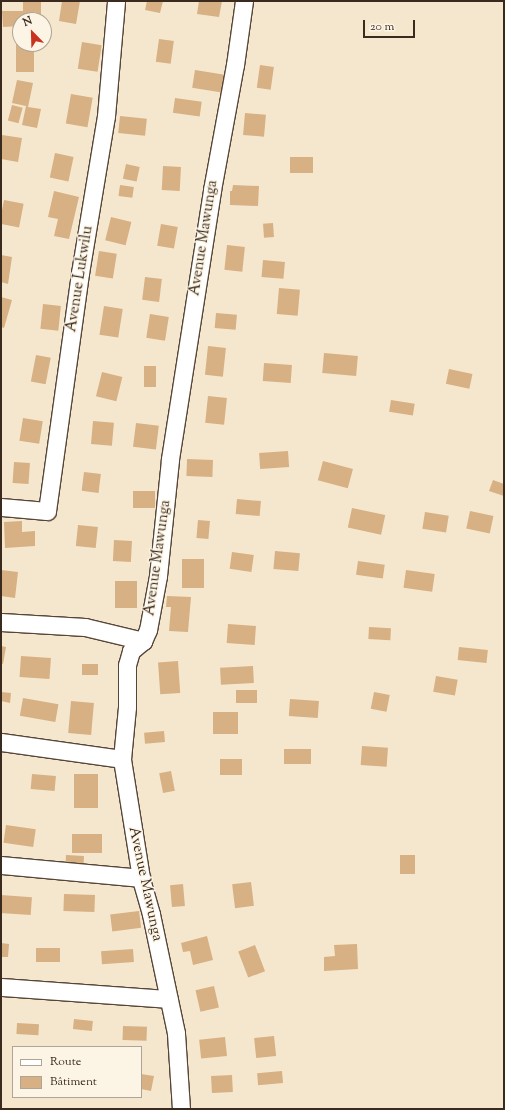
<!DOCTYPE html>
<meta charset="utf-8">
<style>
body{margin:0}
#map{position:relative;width:505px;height:1110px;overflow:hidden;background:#f5e7cd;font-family:"Sorts Mill Goudy",serif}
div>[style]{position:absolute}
.building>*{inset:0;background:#d7b084;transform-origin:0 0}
.roads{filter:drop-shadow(1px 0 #574638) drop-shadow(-1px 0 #574638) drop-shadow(0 1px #574638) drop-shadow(0 -1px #574638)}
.minor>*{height:17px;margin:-8.5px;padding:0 8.5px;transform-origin:8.5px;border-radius:8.5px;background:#fff}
span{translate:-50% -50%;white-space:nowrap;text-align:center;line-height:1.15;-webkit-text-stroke:3px #fcf5e5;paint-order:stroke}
.street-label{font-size:15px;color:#3b2a1e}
.frame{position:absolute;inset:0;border:2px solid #3b2a1e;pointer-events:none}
.legend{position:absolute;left:12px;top:1046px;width:130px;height:52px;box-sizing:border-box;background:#fcf5e5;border:1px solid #afa495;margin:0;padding:5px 7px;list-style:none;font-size:12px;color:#3b2a1e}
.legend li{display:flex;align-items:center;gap:8px;height:20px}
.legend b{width:20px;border:1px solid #afa495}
.north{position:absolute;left:12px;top:12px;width:40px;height:40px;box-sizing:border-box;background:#fcf5e5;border:1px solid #afa495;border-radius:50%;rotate:337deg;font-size:11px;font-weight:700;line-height:16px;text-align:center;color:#3b2a1e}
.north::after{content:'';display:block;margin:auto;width:14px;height:18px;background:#c8321e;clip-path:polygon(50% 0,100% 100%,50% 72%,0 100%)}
.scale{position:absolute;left:363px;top:20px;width:52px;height:18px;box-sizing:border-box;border:2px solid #3b2a1e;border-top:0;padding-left:5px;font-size:12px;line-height:14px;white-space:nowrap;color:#3b2a1e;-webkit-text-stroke:3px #fcf5e5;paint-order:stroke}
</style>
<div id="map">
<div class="building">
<div style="clip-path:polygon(23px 1px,41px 1px,41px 20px,20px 20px,20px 26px,3px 27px,2px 11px,23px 11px)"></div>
<div style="clip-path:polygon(62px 1px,80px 1px,76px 24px,59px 21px)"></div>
<div style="clip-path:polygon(147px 1px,163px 1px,160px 13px,145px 10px)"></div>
<div style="clip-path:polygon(199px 1px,222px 1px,219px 17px,197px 14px)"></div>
<div style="left:159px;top:39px;width:15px;height:23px;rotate:8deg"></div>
<div style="left:82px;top:42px;width:20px;height:27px;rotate:9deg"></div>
<div style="left:16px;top:44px;width:18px;height:28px"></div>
<div style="left:260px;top:65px;width:14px;height:23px;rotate:8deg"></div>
<div style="left:195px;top:70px;width:30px;height:18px;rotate:9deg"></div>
<div style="clip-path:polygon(17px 80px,33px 83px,28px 107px,41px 109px,37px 128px,22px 125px,26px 106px,12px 103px)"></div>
<div style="left:71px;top:94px;width:22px;height:30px;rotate:10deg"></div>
<div style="left:175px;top:98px;width:27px;height:15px;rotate:8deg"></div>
<div style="left:12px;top:105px;width:11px;height:16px;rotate:15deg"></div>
<div style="left:245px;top:113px;width:21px;height:22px;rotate:5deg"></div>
<div style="left:120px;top:116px;width:27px;height:17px;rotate:6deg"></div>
<div style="clip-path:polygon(2px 135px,22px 138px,18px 162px,1px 159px)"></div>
<div style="left:55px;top:153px;width:19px;height:25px;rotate:12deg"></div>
<div style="left:290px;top:157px;width:23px;height:16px"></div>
<div style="left:126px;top:164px;width:14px;height:15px;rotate:12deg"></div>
<div style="left:163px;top:166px;width:18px;height:24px;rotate:3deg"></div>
<div style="left:120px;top:185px;width:14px;height:11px;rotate:8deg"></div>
<div style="clip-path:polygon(233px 185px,259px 186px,258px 206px,230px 205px,230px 191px,232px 191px)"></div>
<div style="clip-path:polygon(54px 191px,79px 197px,69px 239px,54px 236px,58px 219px,48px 217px)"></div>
<div style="left:4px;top:200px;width:20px;height:24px;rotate:11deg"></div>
<div style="left:111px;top:217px;width:21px;height:24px;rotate:14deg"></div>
<div style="left:273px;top:223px;width:14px;height:10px;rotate:86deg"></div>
<div style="left:161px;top:224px;width:17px;height:22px;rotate:10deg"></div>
<div style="left:227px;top:245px;width:18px;height:25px;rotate:6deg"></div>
<div style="left:99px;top:251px;width:18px;height:25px;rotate:9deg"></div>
<div style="clip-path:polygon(1px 255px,12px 257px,8px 284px,1px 282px)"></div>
<div style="left:263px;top:260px;width:22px;height:17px;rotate:5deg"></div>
<div style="left:145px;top:277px;width:17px;height:23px;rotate:7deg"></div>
<div style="left:279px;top:288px;width:21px;height:26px;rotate:5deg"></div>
<div style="clip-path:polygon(1px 297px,12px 300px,4px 328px,1px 327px)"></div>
<div style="left:43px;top:304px;width:18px;height:25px;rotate:6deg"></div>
<div style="left:104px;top:306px;width:19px;height:29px;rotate:9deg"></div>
<div style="left:216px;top:313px;width:21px;height:15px;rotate:5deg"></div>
<div style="left:150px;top:314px;width:19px;height:24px;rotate:9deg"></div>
<div style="left:208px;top:346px;width:18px;height:29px;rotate:6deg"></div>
<div style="left:324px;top:353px;width:34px;height:20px;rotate:5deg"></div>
<div style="left:36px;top:355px;width:15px;height:27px;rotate:11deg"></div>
<div style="left:264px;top:363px;width:28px;height:18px;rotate:4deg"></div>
<div style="left:144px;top:366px;width:12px;height:21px"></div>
<div style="left:449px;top:369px;width:24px;height:15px;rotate:12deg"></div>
<div style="left:102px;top:372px;width:21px;height:25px;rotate:14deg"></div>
<div style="left:208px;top:396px;width:19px;height:27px;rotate:6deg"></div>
<div style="left:391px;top:400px;width:24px;height:12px;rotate:9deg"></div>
<div style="left:23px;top:418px;width:20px;height:23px;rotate:9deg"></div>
<div style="left:93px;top:421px;width:21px;height:23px;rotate:5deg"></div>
<div style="left:136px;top:423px;width:23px;height:24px;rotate:7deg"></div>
<div style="left:288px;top:451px;width:16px;height:29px;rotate:86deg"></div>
<div style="left:187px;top:459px;width:26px;height:17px;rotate:2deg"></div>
<div style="left:323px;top:461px;width:31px;height:20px;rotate:15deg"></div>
<div style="left:14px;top:462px;width:16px;height:21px;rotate:4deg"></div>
<div style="left:84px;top:472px;width:17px;height:19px;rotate:7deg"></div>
<div style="clip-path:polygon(493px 480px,504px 484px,504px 496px,489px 491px)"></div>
<div style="left:133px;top:491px;width:22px;height:17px"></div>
<div style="left:237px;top:499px;width:24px;height:15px;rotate:5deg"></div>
<div style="left:352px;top:508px;width:34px;height:20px;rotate:12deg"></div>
<div style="left:470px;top:511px;width:24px;height:18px;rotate:12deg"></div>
<div style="left:425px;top:512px;width:24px;height:17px;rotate:9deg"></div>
<div style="left:198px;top:520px;width:12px;height:18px;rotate:5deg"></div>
<div style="clip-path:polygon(22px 521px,22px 532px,35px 531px,35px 546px,5px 548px,4px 522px)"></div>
<div style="left:78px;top:525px;width:20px;height:21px;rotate:6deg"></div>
<div style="left:114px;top:540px;width:18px;height:21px;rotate:3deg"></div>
<div style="left:275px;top:551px;width:25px;height:18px;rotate:5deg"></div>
<div style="left:232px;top:552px;width:22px;height:17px;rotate:8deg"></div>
<div style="left:182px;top:559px;width:22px;height:29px"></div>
<div style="left:358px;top:561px;width:27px;height:14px;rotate:8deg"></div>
<div style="clip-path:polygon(1px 570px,18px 572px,15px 598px,1px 596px)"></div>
<div style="left:406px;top:570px;width:29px;height:18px;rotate:8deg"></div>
<div style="left:115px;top:581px;width:22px;height:27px"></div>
<div style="clip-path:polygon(167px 596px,191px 597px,188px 632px,169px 631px,171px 607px,166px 607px)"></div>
<div style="left:228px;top:624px;width:28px;height:19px;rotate:4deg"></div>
<div style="left:369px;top:627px;width:22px;height:12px;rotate:3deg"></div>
<div style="clip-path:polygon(1px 646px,6px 647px,3px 664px,1px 663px)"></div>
<div style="left:459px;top:647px;width:29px;height:13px;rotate:6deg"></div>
<div style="left:21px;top:656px;width:30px;height:21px;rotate:4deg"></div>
<div style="left:178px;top:661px;width:32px;height:20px;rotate:86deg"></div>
<div style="left:82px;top:664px;width:16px;height:11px"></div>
<div style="left:253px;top:666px;width:17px;height:33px;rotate:87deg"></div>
<div style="left:436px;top:676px;width:22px;height:16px;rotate:10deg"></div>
<div style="left:236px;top:690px;width:21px;height:13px"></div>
<div style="clip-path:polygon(1px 692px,11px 693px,10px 703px,1px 701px)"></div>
<div style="left:374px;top:692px;width:16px;height:17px;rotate:11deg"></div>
<div style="left:23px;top:698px;width:36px;height:18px;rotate:10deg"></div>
<div style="left:290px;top:699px;width:29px;height:17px;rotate:4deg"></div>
<div style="left:71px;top:701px;width:23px;height:32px;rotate:5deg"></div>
<div style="left:213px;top:712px;width:25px;height:22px"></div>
<div style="left:164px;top:731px;width:11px;height:20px;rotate:85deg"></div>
<div style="left:362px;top:746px;width:26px;height:19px;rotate:4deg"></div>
<div style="left:284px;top:749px;width:27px;height:15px"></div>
<div style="left:242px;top:759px;width:16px;height:22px;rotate:90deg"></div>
<div style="left:171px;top:771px;width:20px;height:12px;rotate:79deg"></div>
<div style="left:32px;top:774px;width:24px;height:15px;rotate:5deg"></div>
<div style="left:98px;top:774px;width:34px;height:24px;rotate:90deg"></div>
<div style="left:6px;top:825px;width:30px;height:18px;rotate:8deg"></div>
<div style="left:72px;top:834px;width:30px;height:19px"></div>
<div style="left:66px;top:855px;width:18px;height:13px;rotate:3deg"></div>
<div style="left:400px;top:855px;width:15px;height:19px"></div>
<div style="left:251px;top:882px;width:24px;height:19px;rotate:83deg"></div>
<div style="left:183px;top:884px;width:22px;height:13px;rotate:85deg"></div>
<div style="left:64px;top:894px;width:31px;height:17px;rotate:2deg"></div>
<div style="left:1px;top:895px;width:31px;height:18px;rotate:4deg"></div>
<div style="left:139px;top:911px;width:17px;height:29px;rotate:83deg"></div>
<div style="clip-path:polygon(207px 936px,213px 960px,193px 965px,190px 951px,183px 952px,181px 943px)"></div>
<div style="clip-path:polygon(1px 943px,9px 944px,8px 957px,1px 957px)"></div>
<div style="clip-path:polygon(357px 944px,358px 969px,324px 971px,324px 957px,335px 956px,334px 945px)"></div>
<div style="left:255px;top:945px;width:28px;height:18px;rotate:69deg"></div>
<div style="left:36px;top:948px;width:24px;height:14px"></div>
<div style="left:133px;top:949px;width:13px;height:32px;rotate:86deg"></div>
<div style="left:214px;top:986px;width:22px;height:19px;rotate:77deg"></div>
<div style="left:74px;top:1019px;width:19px;height:10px;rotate:6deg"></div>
<div style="left:17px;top:1023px;width:22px;height:11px;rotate:3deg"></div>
<div style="left:123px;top:1026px;width:24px;height:14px;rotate:2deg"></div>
<div style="left:274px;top:1036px;width:20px;height:20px;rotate:84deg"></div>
<div style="left:225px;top:1037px;width:19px;height:26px;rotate:84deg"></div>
<div style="left:282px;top:1071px;width:12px;height:25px;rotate:85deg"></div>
<div style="clip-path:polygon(141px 1074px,154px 1076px,151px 1091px,141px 1089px)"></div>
<div style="left:232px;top:1075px;width:17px;height:21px;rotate:87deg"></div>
</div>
<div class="roads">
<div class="minor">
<div style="left:1px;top:507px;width:46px;rotate:5deg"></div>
<div style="left:47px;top:511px;width:240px;rotate:-82.1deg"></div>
<div style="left:80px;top:273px;width:159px;rotate:-80.6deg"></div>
<div style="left:106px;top:116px;width:115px;rotate:-85deg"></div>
<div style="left:1px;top:622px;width:84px;rotate:3.4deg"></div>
<div style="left:85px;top:627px;width:60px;rotate:13.6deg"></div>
<div style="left:1px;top:742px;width:122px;rotate:8deg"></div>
<div style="left:1px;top:865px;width:141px;rotate:5.3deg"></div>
<div style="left:1px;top:987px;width:168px;rotate:4.1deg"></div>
<div style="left:181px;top:1109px;width:76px;rotate:-93.8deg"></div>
<div style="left:176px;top:1033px;width:122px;rotate:-101.9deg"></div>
<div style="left:151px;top:914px;width:37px;rotate:-106deg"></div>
<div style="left:141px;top:878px;width:121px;rotate:-99.1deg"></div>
<div style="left:122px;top:759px;width:52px;rotate:-84.5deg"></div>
<div style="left:127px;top:707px;width:42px;rotate:-90deg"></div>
<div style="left:127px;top:665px;width:15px;rotate:-74deg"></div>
<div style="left:131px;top:651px;width:16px;rotate:-40deg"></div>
<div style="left:143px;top:641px;width:12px;rotate:-66deg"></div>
<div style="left:148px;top:630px;width:55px;rotate:-79.5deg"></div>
<div style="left:158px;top:576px;width:118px;rotate:-84.1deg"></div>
<div style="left:170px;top:459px;width:272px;rotate:-81.1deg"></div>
<div style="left:212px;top:190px;width:127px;rotate:-79.6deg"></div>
<div style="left:235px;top:65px;width:65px;rotate:-82deg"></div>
</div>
</div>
<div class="street-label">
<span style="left:204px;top:238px;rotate:-81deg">Avenue Mawunga</span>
<span style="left:80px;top:279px;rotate:-81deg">Avenue Lukwilu</span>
<span style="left:158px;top:558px;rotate:-82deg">Avenue Mawunga</span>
<span style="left:145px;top:884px;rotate:78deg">Avenue Mawunga</span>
</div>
<div class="frame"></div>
<ul class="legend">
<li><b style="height:5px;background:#fff"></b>Route</li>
<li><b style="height:11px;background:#d7b084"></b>Bâtiment</li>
</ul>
<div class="north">N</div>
<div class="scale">20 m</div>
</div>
